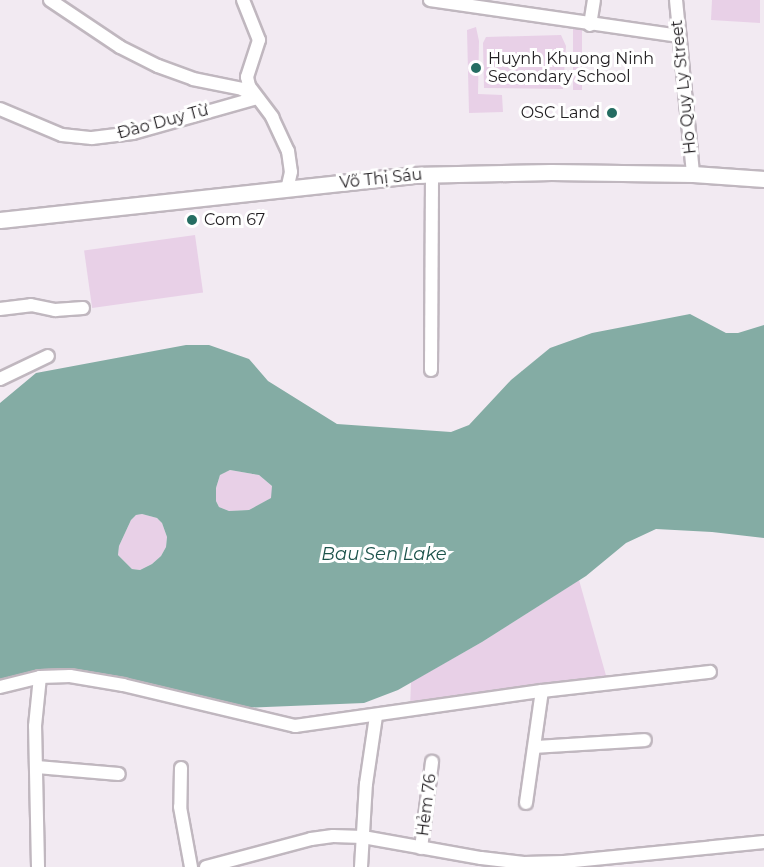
<!DOCTYPE html>
<meta charset="utf-8">
<style>
body{margin:0}
#map{position:relative;width:764px;height:867px;overflow:hidden;background:#f2eaf2;font-family:Montserrat,sans-serif}
div>[style]{position:absolute}
.green>*{inset:0;background:#e8d0e7;transform-origin:0 0}
.water>*{inset:0;background:#84aca4}
.roads{filter:drop-shadow(2px 0 #c0b7bf) drop-shadow(-2px 0 #c0b7bf) drop-shadow(0 2px #c0b7bf) drop-shadow(0 -2px #c0b7bf)}
.minor>*{height:12px;margin:-6px;padding:0 6px;transform-origin:6px;border-radius:6px;background:#fff}
.major>*{height:15px;margin:-7.5px;padding:0 7.5px;transform-origin:7.5px;border-radius:7.5px;background:#fff}
.dots>*{width:16px;height:16px;translate:-50% -50%;box-sizing:border-box;border:3px solid #fff;border-radius:50%}
span{translate:-50% -50%;white-space:nowrap;text-align:center;line-height:1.15;-webkit-text-stroke:6px #fff;paint-order:stroke}
.poi-label{font-size:16px;color:#211e21}
.left{translate:0 -50%;text-align:left}
.right{translate:-100% -50%;text-align:right}
.street-label{font-size:16px;color:#211e21}
.water-label{font-size:18px;color:#1c534b;font-style:italic}
</style>
<div id="map">
<div class="green">
<div style="clip-path:polygon(712px 0,760px 0,760px 23px,711px 20px)"></div>
<div style="clip-path:polygon(476px 27px,479px 41px,478px 94px,502px 95px,503px 112px,469px 113px,467px 30px)"></div>
<div style="left:573px;top:28px;width:9px;height:62px"></div>
<div style="clip-path:polygon(561px 35px,566px 46px,563px 89px,484px 88px,483px 43px,486px 37px)"></div>
<div style="left:195px;top:235px;width:58px;height:112px;rotate:82deg"></div>
<div style="clip-path:polygon(230px 470px,259px 475px,272px 486px,272px 498px,249px 510px,229px 511px,219px 507px,216px 501px,216px 488px,220px 475px)"></div>
<div style="clip-path:polygon(142px 514px,157px 518px,162px 523px,167px 537px,166px 547px,161px 556px,152px 564px,140px 570px,132px 569px,118px 555px,119px 546px,131px 520px,136px 515px)"></div>
<div style="clip-path:polygon(579px 580px,607px 679px,410px 708px,411px 682px,482px 642px)"></div>
</div>
<div class="water">
<div style="clip-path:polygon(evenodd,690px 314px,726px 333px,738px 333px,764px 325px,764px 538px,712px 532px,656px 529px,626px 543px,586px 576px,482px 642px,398px 690px,364px 703px,239px 708px,97px 674px,51px 670px,35px 671px,21px 680px,0 683px,0 403px,36px 373px,186px 345px,209px 345px,249px 359px,268px 381px,337px 424px,451px 432px,469px 425px,511px 380px,550px 348px,592px 333px,690px 314px,230px 470px,259px 475px,272px 486px,271px 498px,249px 510px,229px 511px,219px 507px,216px 501px,216px 488px,220px 475px,230px 470px,690px 314px,142px 514px,157px 518px,162px 523px,167px 537px,166px 547px,161px 556px,152px 564px,140px 570px,132px 569px,118px 555px,119px 546px,131px 520px,136px 515px,142px 514px)"></div>
</div>
<div class="roads">
<div class="minor">
<div style="left:50px;top:0;width:84px;rotate:33.9deg"></div>
<div style="left:120px;top:47px;width:42px;rotate:26.6deg"></div>
<div style="left:158px;top:66px;width:37px;rotate:20deg"></div>
<div style="left:193px;top:79px;width:50px;rotate:11.5deg"></div>
<div style="left:242px;top:89px;width:17px;rotate:31deg"></div>
<div style="left:243px;top:0;width:43px;rotate:68.2deg"></div>
<div style="left:259px;top:40px;width:39px;rotate:108deg"></div>
<div style="left:247px;top:77px;width:9px;rotate:77deg"></div>
<div style="left:249px;top:86px;width:39px;rotate:53deg"></div>
<div style="left:272px;top:117px;width:38px;rotate:65deg"></div>
<div style="left:288px;top:151px;width:21px;rotate:82deg"></div>
<div style="left:291px;top:172px;width:18px;rotate:103deg"></div>
<div style="left:430px;top:0;width:252px;rotate:8.2deg"></div>
<div style="left:676px;top:0;width:175px;rotate:84.4deg"></div>
<div style="left:590px;top:25px;width:25px;rotate:-81deg"></div>
<div style="left:0;top:109px;width:67px;rotate:22.8deg"></div>
<div style="left:62px;top:135px;width:30px;rotate:6deg"></div>
<div style="left:92px;top:138px;width:41px;rotate:-7deg"></div>
<div style="left:133px;top:133px;width:129px;rotate:-15.8deg"></div>
<div style="left:0;top:309px;width:31px;rotate:-7deg"></div>
<div style="left:31px;top:305px;width:25px;rotate:12deg"></div>
<div style="left:55px;top:310px;width:28px;rotate:-4deg"></div>
<div style="left:431px;top:370px;width:196px;rotate:-89.7deg"></div>
<div style="left:0;top:379px;width:53px;rotate:-25.6deg"></div>
<div style="left:0;top:687px;width:41px;rotate:-14deg"></div>
<div style="left:40px;top:677px;width:30px;rotate:-2deg"></div>
<div style="left:70px;top:676px;width:54px;rotate:9.6deg"></div>
<div style="left:123px;top:685px;width:177px;rotate:13.4deg"></div>
<div style="left:295px;top:726px;width:249px;rotate:-8.1deg"></div>
<div style="left:542px;top:691px;width:169px;rotate:-6.5deg"></div>
<div style="left:535px;top:747px;width:110px;rotate:-3.6deg"></div>
<div style="left:37px;top:767px;width:82px;rotate:4.9deg"></div>
<div style="left:181px;top:768px;width:39px;rotate:91deg"></div>
<div style="left:180px;top:807px;width:61px;rotate:79.6deg"></div>
<div style="left:526px;top:803px;width:113px;rotate:-81.9deg"></div>
<div style="left:421px;top:848px;width:87px;rotate:-82.7deg"></div>
<div style="left:38px;top:867px;width:141px;rotate:-91.2deg"></div>
<div style="left:35px;top:726px;width:49px;rotate:-84.2deg"></div>
<div style="left:206px;top:867px;width:109px;rotate:-14.9deg"></div>
<div style="left:311px;top:839px;width:22px;rotate:-8deg"></div>
<div style="left:333px;top:836px;width:30px;rotate:2deg"></div>
<div style="left:363px;top:837px;width:120px;rotate:10.1deg"></div>
<div style="left:481px;top:858px;width:43px;rotate:6.6deg"></div>
<div style="left:524px;top:863px;width:40px;rotate:-1.4deg"></div>
<div style="left:564px;top:862px;width:201px;rotate:-5.7deg"></div>
<div style="left:361px;top:867px;width:83px;rotate:-86.6deg"></div>
<div style="left:366px;top:784px;width:69px;rotate:-81.6deg"></div>
</div>
<div class="major">
<div style="left:0;top:220px;width:414px;rotate:-6.2deg"></div>
<div style="left:412px;top:175px;width:139px;rotate:-1.2deg"></div>
<div style="left:551px;top:172px;width:142px;rotate:0.8deg"></div>
<div style="left:693px;top:174px;width:71px;rotate:4deg"></div>
</div>
</div>
<div class="dots">
<div style="left:476px;top:68px;background:#256d62"></div>
<div style="left:612px;top:113px;background:#256d62"></div>
<div style="left:192px;top:220px;background:#256d62"></div>
</div>
<div class="poi-label">
<span class="left" style="left:488px;top:68px">Huynh Khuong Ninh<br>Secondary School</span>
<span class="right" style="left:600px;top:113px">OSC Land</span>
<span class="left" style="left:204px;top:220px">Com 67</span>
</div>
<div class="street-label">
<span style="left:684px;top:87px;rotate:-96deg">Ho Quy Ly Street</span>
<span style="left:163px;top:122px;rotate:-15deg">Đào Duy Từ</span>
<span style="left:381px;top:179px;rotate:-6deg">Võ Thị Sáu</span>
<span style="left:427px;top:805px;rotate:-83deg">Hẻm 76</span>
</div>
<div class="water-label">
<span style="left:384px;top:554px">Bau Sen Lake</span>
</div>
</div>
